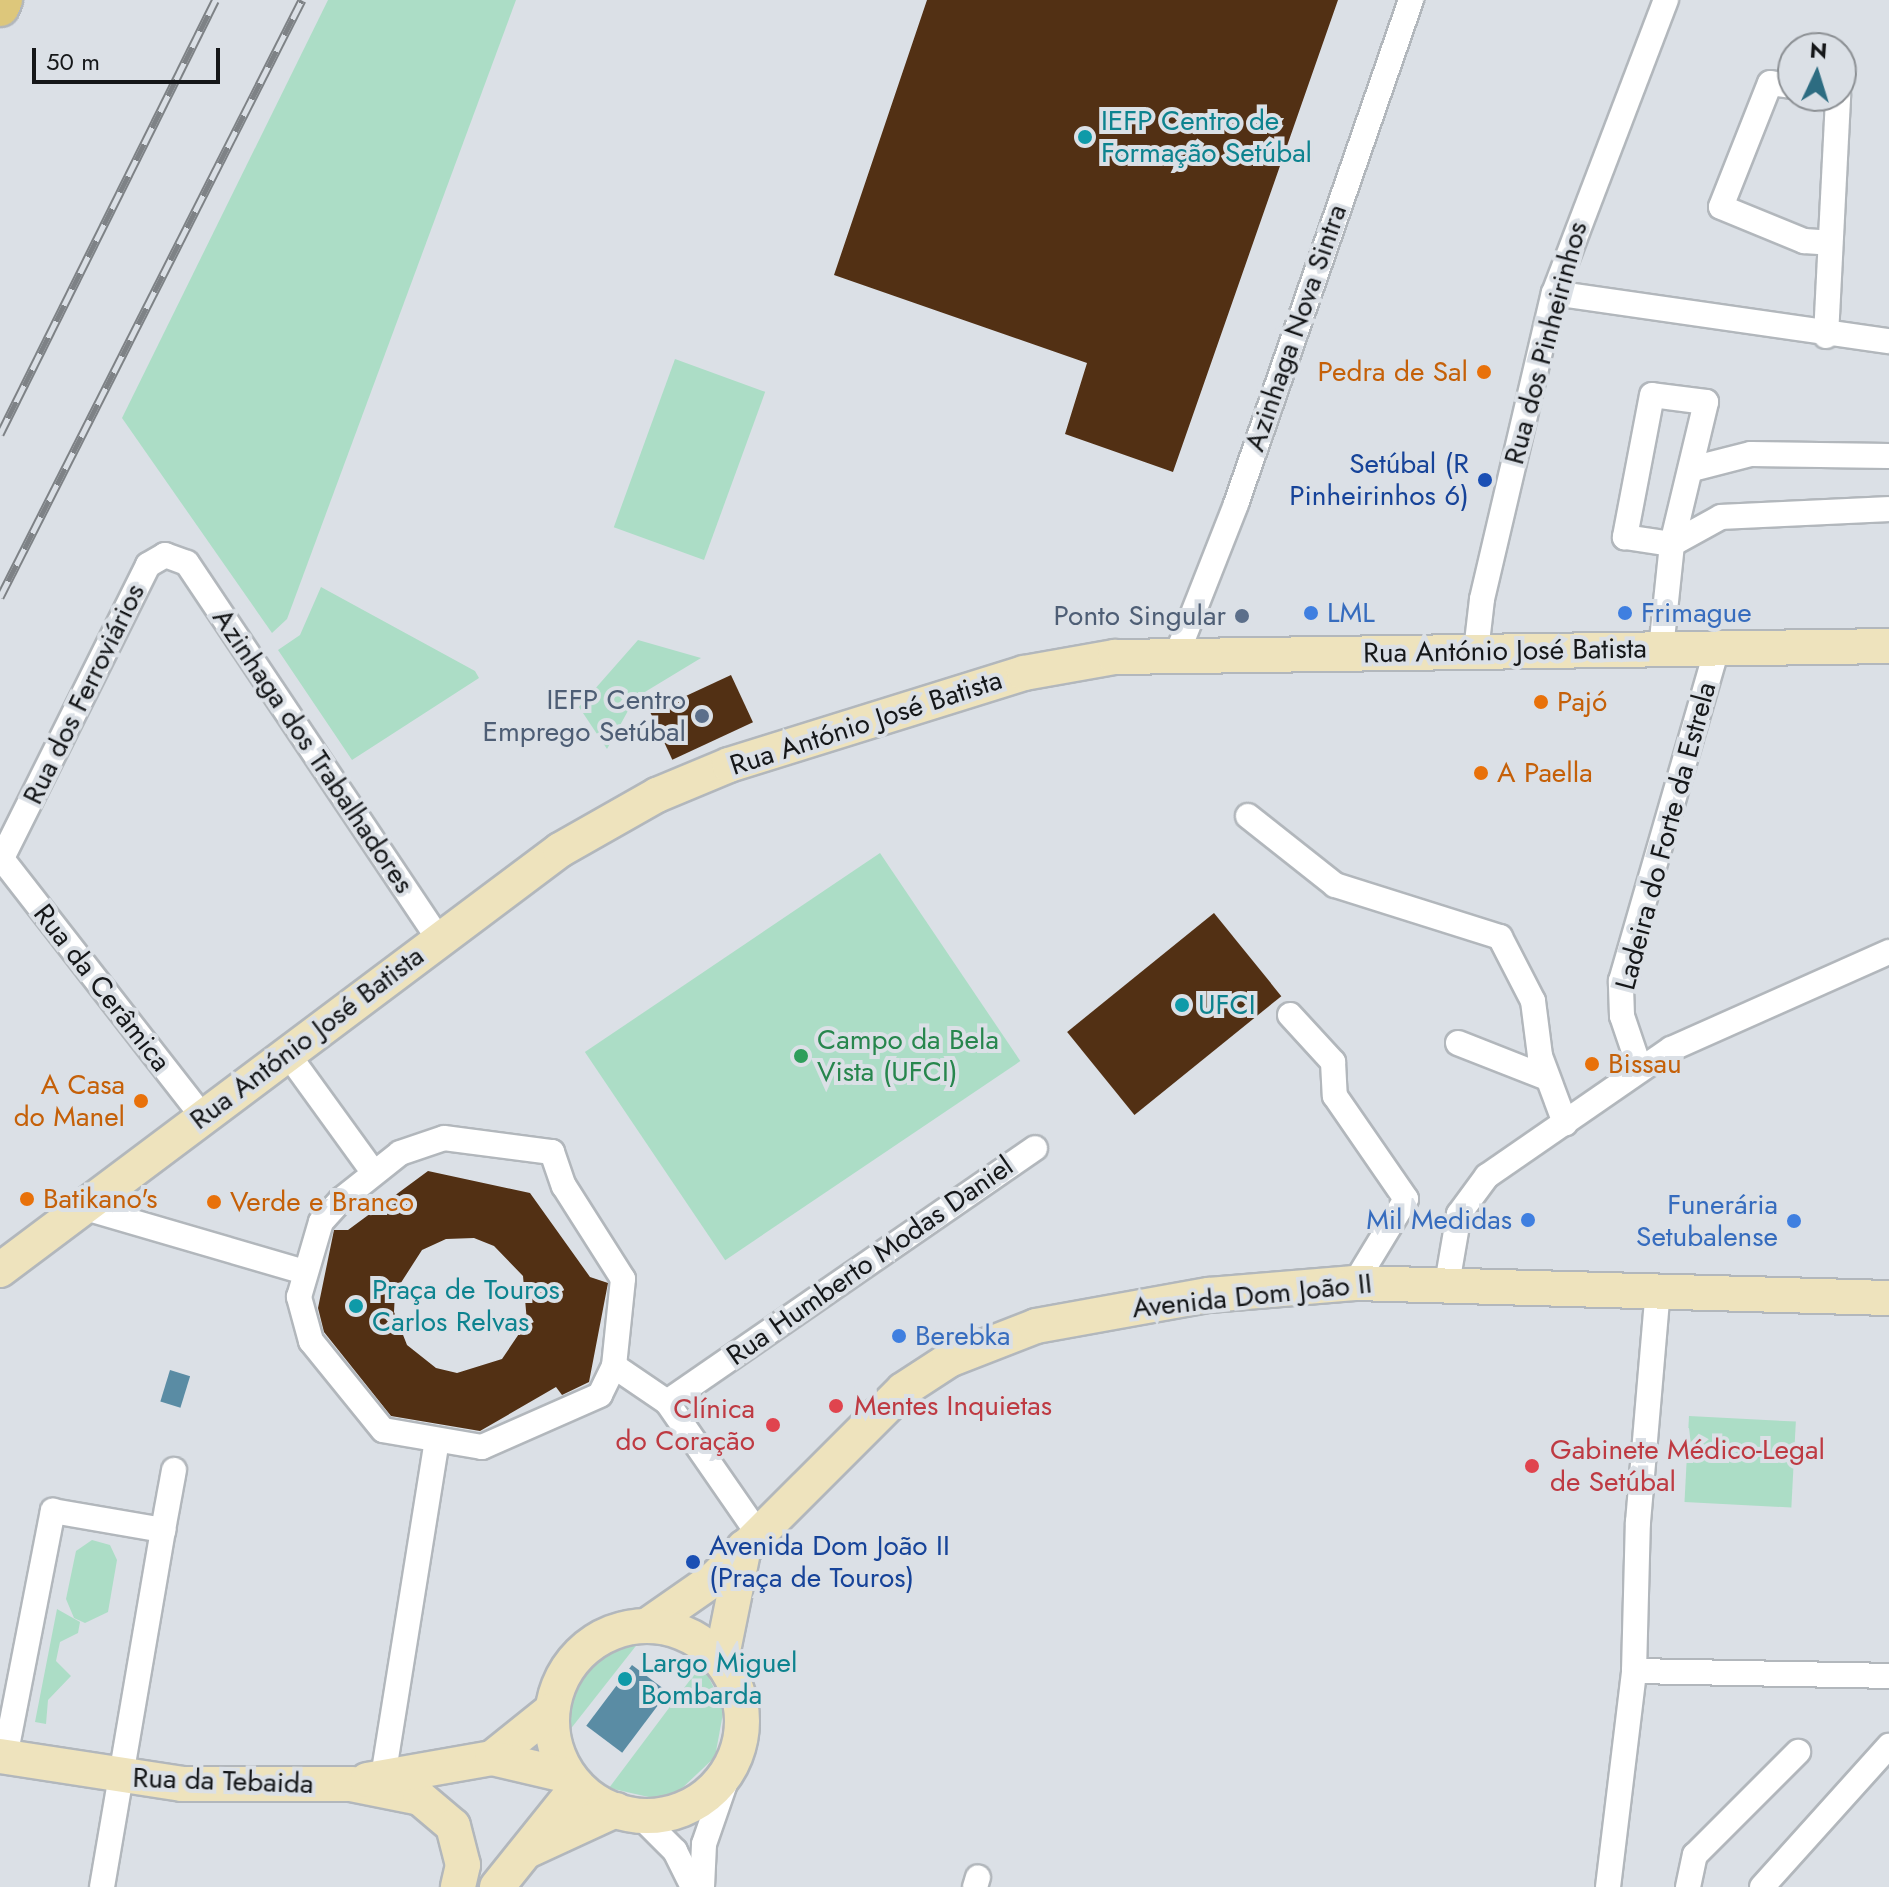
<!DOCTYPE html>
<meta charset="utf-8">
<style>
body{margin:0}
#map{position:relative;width:1889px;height:1887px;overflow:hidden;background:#dbe0e6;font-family:Jost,sans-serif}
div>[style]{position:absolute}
.green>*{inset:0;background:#acddc6;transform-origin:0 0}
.water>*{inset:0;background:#5a8ca4;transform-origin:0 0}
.building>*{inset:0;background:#523014;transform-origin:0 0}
.roads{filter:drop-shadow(2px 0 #b2b7bc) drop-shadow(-2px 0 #b2b7bc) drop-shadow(0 2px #b2b7bc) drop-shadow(0 -2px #b2b7bc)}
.street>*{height:24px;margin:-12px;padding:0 12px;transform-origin:12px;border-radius:12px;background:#fff}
.secondary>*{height:34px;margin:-17px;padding:0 17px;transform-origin:17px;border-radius:17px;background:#eee3bd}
.secondary>.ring{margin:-17px;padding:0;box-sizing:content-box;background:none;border:34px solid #eee3bd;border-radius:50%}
.primary>*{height:38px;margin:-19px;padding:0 19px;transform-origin:19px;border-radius:19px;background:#ddc77b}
.rail>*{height:9px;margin-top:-4.5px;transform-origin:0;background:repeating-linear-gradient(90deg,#dbe0e6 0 18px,#7e8286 0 36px);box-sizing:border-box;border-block:2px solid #7e8286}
.dots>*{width:22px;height:22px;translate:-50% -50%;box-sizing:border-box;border:4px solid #dbe0e6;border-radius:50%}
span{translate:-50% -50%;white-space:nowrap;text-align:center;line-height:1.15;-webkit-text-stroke:8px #dbe0e6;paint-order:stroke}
.culture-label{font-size:28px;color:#0d838f}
.left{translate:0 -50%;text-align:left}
.street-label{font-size:28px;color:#151719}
.food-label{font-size:28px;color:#c56008}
.right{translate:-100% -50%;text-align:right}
.transit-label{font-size:28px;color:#164399}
.shop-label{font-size:28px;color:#366cbe}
.service-label{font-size:28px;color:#4e5e75}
.leisure-label{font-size:28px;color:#27864d}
.health-label{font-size:28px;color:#be3a42}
.north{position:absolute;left:1777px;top:32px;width:80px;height:80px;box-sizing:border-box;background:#dbe0e6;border:2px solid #8c9094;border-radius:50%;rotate:4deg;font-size:22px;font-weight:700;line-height:32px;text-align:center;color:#151719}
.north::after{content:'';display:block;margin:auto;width:28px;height:36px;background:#2d6c81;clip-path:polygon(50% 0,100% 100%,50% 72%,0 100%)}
.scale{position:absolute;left:32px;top:48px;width:188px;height:36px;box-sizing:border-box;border:4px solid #151719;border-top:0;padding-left:10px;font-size:24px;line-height:28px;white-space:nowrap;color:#151719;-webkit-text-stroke:6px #dbe0e6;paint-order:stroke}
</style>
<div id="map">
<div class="green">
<div style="clip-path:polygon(328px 0,516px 0,287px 619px,272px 633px,122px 418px)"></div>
<div style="left:675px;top:359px;width:96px;height:179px;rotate:20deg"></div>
<div style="clip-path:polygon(321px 587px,475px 671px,479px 678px,352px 760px,278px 650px,300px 635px)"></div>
<div style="clip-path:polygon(638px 640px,701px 658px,635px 698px,607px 749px,579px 707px)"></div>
<div style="left:880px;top:853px;width:251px;height:356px;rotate:56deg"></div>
<div style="left:1689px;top:1416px;width:107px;height:86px;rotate:3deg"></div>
<div style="clip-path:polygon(92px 1540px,110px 1545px,117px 1560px,108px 1612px,85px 1623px,74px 1618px,66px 1599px,76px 1551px)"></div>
<div style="clip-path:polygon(57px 1609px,80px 1622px,78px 1633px,60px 1642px,56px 1661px,71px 1676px,48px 1700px,46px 1724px,35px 1722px)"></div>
<div style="clip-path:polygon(639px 1642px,569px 1731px,572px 1689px,587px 1667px,607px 1650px)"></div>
<div style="clip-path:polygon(702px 1664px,724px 1708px,715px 1757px,679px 1791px,653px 1798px,609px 1788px)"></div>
</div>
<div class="water">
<div style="left:170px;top:1370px;width:21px;height:33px;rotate:17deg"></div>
<div style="left:632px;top:1665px;width:45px;height:76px;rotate:37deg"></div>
</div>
<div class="building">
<div style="clip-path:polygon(927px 0,1338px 0,1173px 472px,1065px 434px,1087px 363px,834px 275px)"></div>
<div style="left:731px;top:675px;width:52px;height:89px;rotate:65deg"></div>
<div style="left:1214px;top:913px;width:107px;height:189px;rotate:51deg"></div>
<div style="clip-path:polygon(evenodd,428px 1171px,530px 1193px,590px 1277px,608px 1283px,589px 1382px,562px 1395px,556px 1387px,480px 1431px,391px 1416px,324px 1332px,318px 1308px,334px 1230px,348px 1230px,428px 1171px,474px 1238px,494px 1246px,523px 1276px,527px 1322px,502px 1359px,457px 1373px,436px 1368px,407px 1345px,394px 1312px,395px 1292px,422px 1250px,446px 1239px,474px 1238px)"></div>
</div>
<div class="roads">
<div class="street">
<div style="left:1793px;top:86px;width:23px;rotate:-173deg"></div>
<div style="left:1770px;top:83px;width:133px;rotate:111.6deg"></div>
<div style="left:1721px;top:207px;width:90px;rotate:22.3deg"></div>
<div style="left:1804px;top:241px;width:26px;rotate:4deg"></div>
<div style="left:1554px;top:293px;width:338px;rotate:8.2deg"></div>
<div style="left:1826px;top:336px;width:240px;rotate:-87.1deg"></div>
<div style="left:1692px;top:469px;width:61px;rotate:-14.3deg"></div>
<div style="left:1751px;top:454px;width:138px;rotate:0.8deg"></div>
<div style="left:1661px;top:649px;width:106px;rotate:-84deg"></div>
<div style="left:1672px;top:544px;width:146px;rotate:-76.5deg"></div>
<div style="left:1706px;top:402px;width:54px;rotate:-172.6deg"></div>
<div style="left:1652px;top:395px;width:145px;rotate:100.8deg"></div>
<div style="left:1625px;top:537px;width:48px;rotate:8.5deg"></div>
<div style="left:1672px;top:544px;width:56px;rotate:-28.9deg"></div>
<div style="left:1721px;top:517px;width:168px;rotate:-2.7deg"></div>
<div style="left:1476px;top:651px;width:52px;rotate:-83.4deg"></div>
<div style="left:1482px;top:599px;width:314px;rotate:-76.8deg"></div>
<div style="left:1554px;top:293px;width:314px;rotate:-69.1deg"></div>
<div style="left:1177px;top:654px;width:161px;rotate:-68.5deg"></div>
<div style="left:1236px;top:504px;width:534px;rotate:-70.85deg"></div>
<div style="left:1248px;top:816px;width:111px;rotate:38.4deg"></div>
<div style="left:1335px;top:885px;width:173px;rotate:17.5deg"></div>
<div style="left:1500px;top:937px;width:72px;rotate:62.7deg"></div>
<div style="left:1533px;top:1001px;width:55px;rotate:82.7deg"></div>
<div style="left:1540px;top:1056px;width:72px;rotate:69.5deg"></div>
<div style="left:2px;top:859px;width:326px;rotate:52.1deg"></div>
<div style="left:0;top:862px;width:332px;rotate:-63.5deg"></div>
<div style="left:148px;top:565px;width:20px;rotate:-30deg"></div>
<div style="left:165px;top:555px;width:23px;rotate:20deg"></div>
<div style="left:187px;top:563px;width:453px;rotate:56.2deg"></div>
<div style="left:1290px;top:1015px;width:64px;rotate:47.5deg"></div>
<div style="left:1333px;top:1062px;width:34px;rotate:87deg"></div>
<div style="left:1335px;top:1096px;width:125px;rotate:55.4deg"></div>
<div style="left:1406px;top:1199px;width:98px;rotate:121.3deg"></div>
<div style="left:1458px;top:1043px;width:96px;rotate:21.5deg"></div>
<div style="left:287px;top:1053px;width:147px;rotate:54.1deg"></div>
<div style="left:1640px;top:1069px;width:56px;rotate:-108.8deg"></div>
<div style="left:1622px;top:1016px;width:35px;rotate:-92deg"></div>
<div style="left:1621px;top:981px;width:347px;rotate:-73.9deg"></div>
<div style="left:444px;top:1138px;width:109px;rotate:7.4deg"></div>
<div style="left:552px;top:1152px;width:36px;rotate:71deg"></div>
<div style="left:564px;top:1186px;width:110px;rotate:57.6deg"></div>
<div style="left:623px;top:1279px;width:87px;rotate:95.9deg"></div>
<div style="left:614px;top:1366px;width:32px;rotate:116deg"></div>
<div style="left:600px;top:1395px;width:129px;rotate:156.2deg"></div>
<div style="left:482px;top:1447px;width:100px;rotate:-170.3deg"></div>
<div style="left:383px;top:1430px;width:114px;rotate:-129deg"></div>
<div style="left:311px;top:1341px;width:46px;rotate:-105.3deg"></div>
<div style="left:299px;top:1297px;width:78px;rotate:-73.7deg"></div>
<div style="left:321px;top:1222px;width:30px;rotate:-48deg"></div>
<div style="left:341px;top:1200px;width:75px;rotate:-38.5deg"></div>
<div style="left:400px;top:1153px;width:46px;rotate:-18.8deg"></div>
<div style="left:82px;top:1207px;width:231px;rotate:16.3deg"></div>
<div style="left:1447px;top:1284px;width:71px;rotate:-80.3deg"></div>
<div style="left:1459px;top:1214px;width:47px;rotate:-53.6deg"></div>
<div style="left:1487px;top:1176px;width:224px;rotate:-34.6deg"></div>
<div style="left:1671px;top:1049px;width:239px;rotate:-24deg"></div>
<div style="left:614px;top:1366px;width:64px;rotate:34.2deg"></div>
<div style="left:667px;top:1402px;width:158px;rotate:55.3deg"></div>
<div style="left:667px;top:1402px;width:447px;rotate:-34.6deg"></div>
<div style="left:163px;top:1530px;width:61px;rotate:-79.6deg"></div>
<div style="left:1634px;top:1671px;width:255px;rotate:1.1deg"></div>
<div style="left:5px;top:1757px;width:251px;rotate:-79deg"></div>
<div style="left:53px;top:1511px;width:112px;rotate:9.8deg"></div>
<div style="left:163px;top:1530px;width:362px;rotate:99.7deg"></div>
<div style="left:383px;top:1777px;width:341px;rotate:-80.9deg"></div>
<div style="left:639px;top:1815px;width:51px;rotate:45deg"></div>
<div style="left:675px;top:1851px;width:40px;rotate:63.4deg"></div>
<div style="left:702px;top:1887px;width:43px;rotate:-87.3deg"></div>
<div style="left:704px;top:1844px;width:83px;rotate:-70.9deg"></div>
<div style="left:975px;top:1887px;width:10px;rotate:-73deg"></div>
<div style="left:1608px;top:1887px;width:218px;rotate:-83.1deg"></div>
<div style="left:1634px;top:1671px;width:149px;rotate:-88.5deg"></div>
<div style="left:1638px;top:1522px;width:233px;rotate:-85.1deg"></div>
<div style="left:1688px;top:1887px;width:33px;rotate:-78deg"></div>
<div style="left:1695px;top:1855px;width:146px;rotate:-45deg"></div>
<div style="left:1762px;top:1887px;width:190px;rotate:-48deg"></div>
</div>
<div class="secondary">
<div style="left:0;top:1270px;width:700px;rotate:-36.87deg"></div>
<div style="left:560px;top:850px;width:112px;rotate:-29.6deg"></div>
<div style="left:657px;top:795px;width:78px;rotate:-22.6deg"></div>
<div style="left:729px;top:765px;width:309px;rotate:-17.3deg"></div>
<div style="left:1024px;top:673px;width:92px;rotate:-10deg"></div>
<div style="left:1115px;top:657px;width:774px;rotate:-0.81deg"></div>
<div style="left:648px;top:1625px;width:80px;rotate:-34.9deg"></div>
<div style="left:714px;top:1579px;width:267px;rotate:-45deg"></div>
<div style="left:903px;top:1390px;width:55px;rotate:-33.1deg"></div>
<div style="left:949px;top:1360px;width:93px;rotate:-21.3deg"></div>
<div style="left:1036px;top:1326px;width:176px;rotate:-10.2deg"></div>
<div style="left:1209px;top:1295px;width:146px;rotate:-4.7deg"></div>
<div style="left:1355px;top:1283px;width:534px;rotate:1.61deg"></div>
<div class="ring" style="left:552px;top:1626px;width:156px;height:156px"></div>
<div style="left:721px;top:1661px;width:116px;rotate:-78.6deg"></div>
<div style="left:0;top:1756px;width:184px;rotate:8.7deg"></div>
<div style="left:182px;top:1784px;width:169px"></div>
<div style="left:351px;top:1784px;width:70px;rotate:11.5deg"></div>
<div style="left:420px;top:1798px;width:43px;rotate:40.3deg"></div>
<div style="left:453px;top:1826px;width:40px;rotate:75.6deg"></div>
<div style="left:463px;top:1865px;width:23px;rotate:103deg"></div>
<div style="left:492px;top:1758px;width:77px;rotate:-38.7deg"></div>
<div style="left:367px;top:1780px;width:127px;rotate:-10deg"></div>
<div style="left:492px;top:1758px;width:79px;rotate:13.2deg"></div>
<div style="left:529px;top:1850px;width:96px;rotate:-24.7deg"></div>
<div style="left:497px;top:1887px;width:129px;rotate:-51.3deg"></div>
</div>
<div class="primary">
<div style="left:0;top:7px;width:8px;rotate:-67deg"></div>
</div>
</div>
<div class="rail">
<div style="left:0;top:434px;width:484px;rotate:-63.6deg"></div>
<div style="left:0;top:597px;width:669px;rotate:-63.17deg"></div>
</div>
<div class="dots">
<div style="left:1085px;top:137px;background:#0f9aa8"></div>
<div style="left:1484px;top:372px;background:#e8710a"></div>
<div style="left:1485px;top:480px;background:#1a4fb4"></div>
<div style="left:1311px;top:613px;background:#3f7fe0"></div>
<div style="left:1625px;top:613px;background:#3f7fe0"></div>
<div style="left:1242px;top:616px;background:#5c6f8a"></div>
<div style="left:1541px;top:702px;background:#e8710a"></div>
<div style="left:702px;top:716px;background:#5c6f8a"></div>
<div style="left:1481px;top:773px;background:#e8710a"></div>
<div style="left:1182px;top:1005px;background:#0f9aa8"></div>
<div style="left:801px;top:1056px;background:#2e9e5b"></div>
<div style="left:1592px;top:1064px;background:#e8710a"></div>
<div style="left:141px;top:1101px;background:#e8710a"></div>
<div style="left:27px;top:1199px;background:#e8710a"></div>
<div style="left:214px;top:1202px;background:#e8710a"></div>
<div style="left:1528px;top:1220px;background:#3f7fe0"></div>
<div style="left:1794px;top:1221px;background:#3f7fe0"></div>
<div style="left:356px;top:1306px;background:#0f9aa8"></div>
<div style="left:899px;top:1336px;background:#3f7fe0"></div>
<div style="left:836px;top:1406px;background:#e0444e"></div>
<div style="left:773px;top:1425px;background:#e0444e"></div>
<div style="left:1532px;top:1466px;background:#e0444e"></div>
<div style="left:693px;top:1562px;background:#1a4fb4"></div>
<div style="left:625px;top:1679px;background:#0f9aa8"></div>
</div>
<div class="culture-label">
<span class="left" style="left:1101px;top:137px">IEFP Centro de<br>Formação Setúbal</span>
<span class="left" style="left:1198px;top:1005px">UFCI</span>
<span class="left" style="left:372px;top:1306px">Praça de Touros<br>Carlos Relvas</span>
<span class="left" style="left:641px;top:1679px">Largo Miguel<br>Bombarda</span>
</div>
<div class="street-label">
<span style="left:1296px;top:328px;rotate:-71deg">Azinhaga Nova Sintra</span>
<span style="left:1546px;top:343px;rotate:-75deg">Rua dos Pinheirinhos</span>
<span style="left:1505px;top:651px;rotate:-1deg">Rua António José Batista</span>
<span style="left:84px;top:694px;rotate:-64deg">Rua dos Ferroviários</span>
<span style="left:866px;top:723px;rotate:-18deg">Rua António José Batista</span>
<span style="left:313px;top:751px;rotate:56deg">Azinhaga dos Trabalhadores</span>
<span style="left:1666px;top:836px;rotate:-75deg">Ladeira do Forte da Estrela</span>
<span style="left:102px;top:988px;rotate:52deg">Rua da Cerâmica</span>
<span style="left:307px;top:1038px;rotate:-37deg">Rua António José Batista</span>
<span style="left:870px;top:1261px;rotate:-35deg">Rua Humberto Modas Daniel</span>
<span style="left:1252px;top:1296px;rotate:-6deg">Avenida Dom João II</span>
<span style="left:223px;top:1781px;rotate:2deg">Rua da Tebaida</span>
</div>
<div class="food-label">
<span class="right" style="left:1468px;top:372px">Pedra de Sal</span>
<span class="left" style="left:1557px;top:702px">Pajó</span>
<span class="left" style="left:1497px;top:773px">A Paella</span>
<span class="left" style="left:1608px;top:1064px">Bissau</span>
<span class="right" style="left:125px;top:1101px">A Casa<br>do Manel</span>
<span class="left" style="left:43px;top:1199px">Batikano's</span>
<span class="left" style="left:230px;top:1202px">Verde e Branco</span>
</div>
<div class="transit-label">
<span class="right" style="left:1469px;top:480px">Setúbal (R<br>Pinheirinhos 6)</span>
<span class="left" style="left:709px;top:1562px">Avenida Dom João II<br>(Praça de Touros)</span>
</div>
<div class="shop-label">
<span class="left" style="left:1327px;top:613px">LML</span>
<span class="left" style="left:1641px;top:613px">Frimague</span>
<span class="right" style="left:1778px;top:1221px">Funerária<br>Setubalense</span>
<span class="right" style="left:1512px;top:1220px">Mil Medidas</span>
<span class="left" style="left:915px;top:1336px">Berebka</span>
</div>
<div class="service-label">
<span class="right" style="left:1226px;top:616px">Ponto Singular</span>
<span class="right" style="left:686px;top:716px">IEFP Centro<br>Emprego Setúbal</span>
</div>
<div class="leisure-label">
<span class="left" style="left:817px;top:1056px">Campo da Bela<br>Vista (UFCI)</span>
</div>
<div class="health-label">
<span class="left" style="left:854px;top:1406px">Mentes Inquietas</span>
<span class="right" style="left:755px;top:1425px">Clínica<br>do Coração</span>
<span class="left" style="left:1550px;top:1466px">Gabinete Médico-Legal<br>de Setúbal</span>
</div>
<div class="north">N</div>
<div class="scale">50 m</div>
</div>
